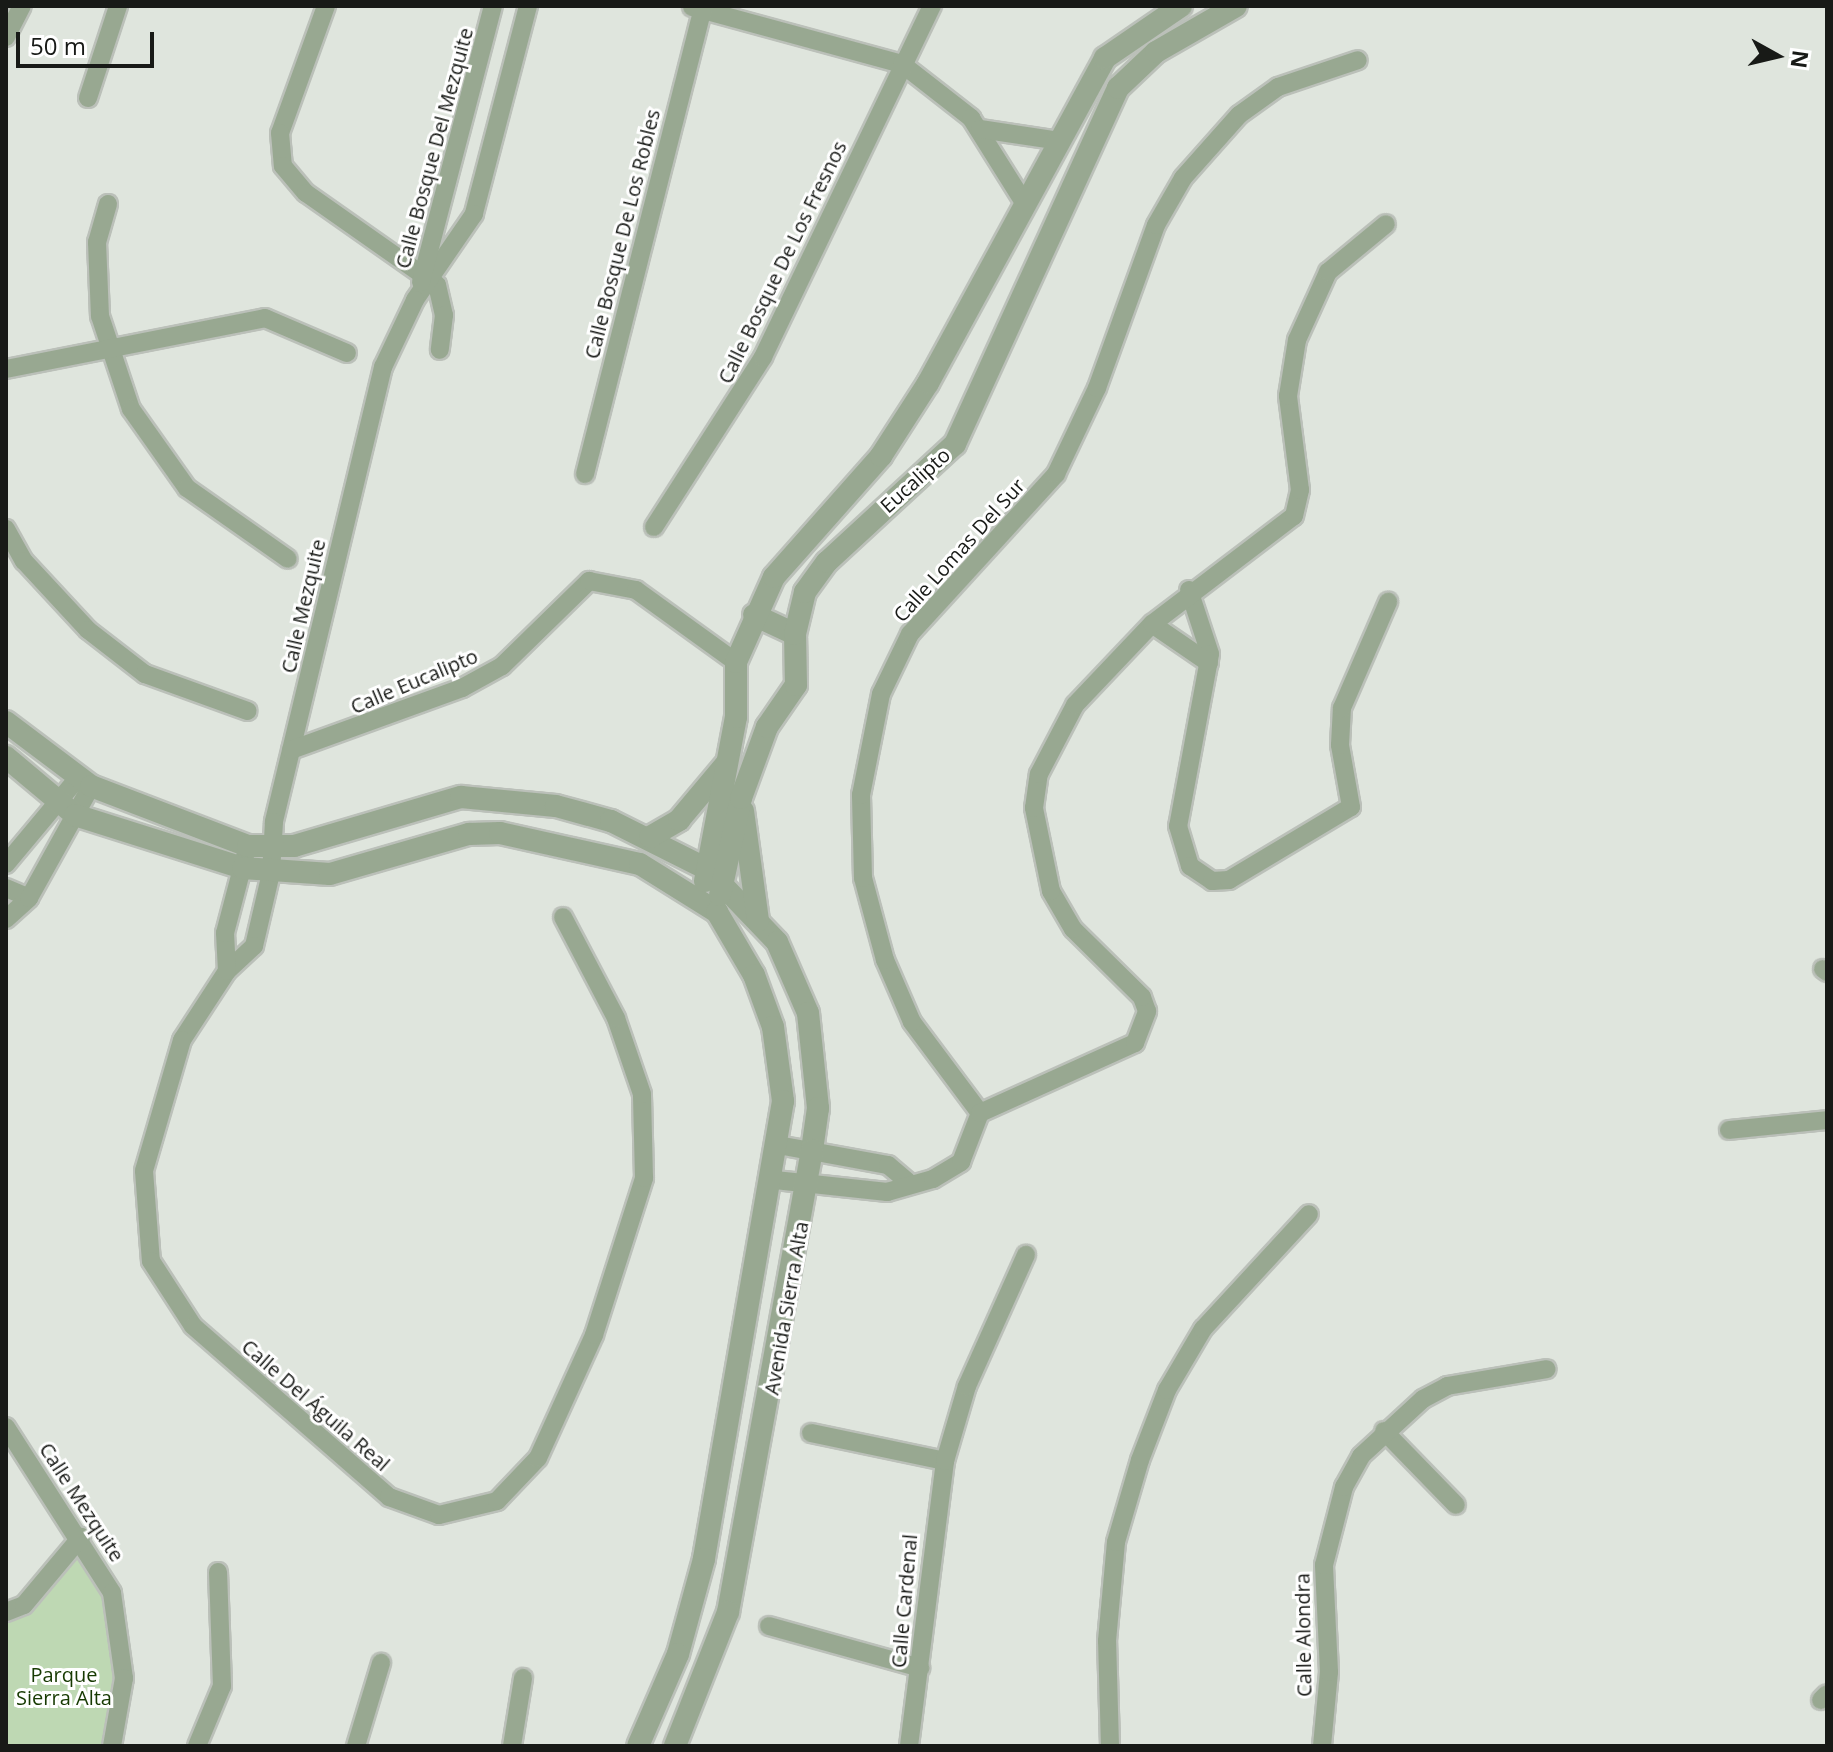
<!DOCTYPE html>
<meta charset="utf-8">
<style>
body{margin:0}
#map{position:relative;width:1833px;height:1752px;overflow:hidden;background:#dfe5dd;font-family:"Open Sans",sans-serif}
div>[style]{position:absolute}
.green>*{inset:0;background:#bed8b3}
.roads{filter:drop-shadow(2px 0 #bbc0b9) drop-shadow(-2px 0 #bbc0b9) drop-shadow(0 2px #bbc0b9) drop-shadow(0 -2px #bbc0b9)}
.minor>*{height:18px;margin:-9px;padding:0 9px;transform-origin:9px;border-radius:9px;background:#98a891}
.tertiary>*{height:22px;margin:-11px;padding:0 11px;transform-origin:11px;border-radius:11px;background:#98a891}
span{translate:-50% -50%;white-space:nowrap;text-align:center;line-height:1.15;-webkit-text-stroke:6px #fff;paint-order:stroke}
.street-label{font-size:20px;color:#181a17}
.park-label{font-size:20px;color:#173a02}
.frame{position:absolute;inset:0;border:8px solid #181a17;pointer-events:none}
.north{position:absolute;left:1737px;top:16px;width:80px;height:80px;-webkit-text-stroke:6px #fff;paint-order:stroke;rotate:98deg;font-size:22px;font-weight:700;line-height:32px;text-align:center;color:#181a17}
.north::after{content:'';display:block;margin:auto;width:28px;height:36px;background:#181a17;clip-path:polygon(50% 0,100% 100%,50% 72%,0 100%)}
.scale{position:absolute;left:16px;top:32px;width:138px;height:36px;box-sizing:border-box;border:4px solid #181a17;border-top:0;padding-left:10px;font-size:24px;line-height:28px;white-space:nowrap;color:#181a17;-webkit-text-stroke:6px #fff;paint-order:stroke}
</style>
<div id="map">
<div class="green">
<div style="clip-path:polygon(81px 1537px,118px 1623px,112px 1746px,6px 1746px,6px 1611px)"></div>
</div>
<div class="roads">
<div class="minor">
<div style="left:326px;top:6px;width:135px;rotate:109.9deg"></div>
<div style="left:280px;top:133px;width:33px;rotate:85deg"></div>
<div style="left:283px;top:166px;width:35px;rotate:50deg"></div>
<div style="left:306px;top:193px;width:160px;rotate:35.1deg"></div>
<div style="left:437px;top:285px;width:31px;rotate:77deg"></div>
<div style="left:444px;top:315px;width:35px;rotate:97deg"></div>
<div style="left:528px;top:6px;width:215px;rotate:104.6deg"></div>
<div style="left:474px;top:214px;width:104px;rotate:124.5deg"></div>
<div style="left:415px;top:300px;width:74px;rotate:115.5deg"></div>
<div style="left:383px;top:367px;width:468px;rotate:103.5deg"></div>
<div style="left:274px;top:822px;width:51px;rotate:93.4deg"></div>
<div style="left:271px;top:873px;width:75px;rotate:103.1deg"></div>
<div style="left:254px;top:946px;width:37px;rotate:137deg"></div>
<div style="left:227px;top:971px;width:82px;rotate:123.1deg"></div>
<div style="left:182px;top:1040px;width:136px;rotate:106.2deg"></div>
<div style="left:144px;top:1171px;width:90px;rotate:85.6deg"></div>
<div style="left:151px;top:1261px;width:77px;rotate:57.1deg"></div>
<div style="left:193px;top:1326px;width:260px;rotate:41.1deg"></div>
<div style="left:389px;top:1497px;width:53px;rotate:19.8deg"></div>
<div style="left:439px;top:1515px;width:60px;rotate:-13.6deg"></div>
<div style="left:497px;top:1501px;width:59px;rotate:-46.4deg"></div>
<div style="left:538px;top:1458px;width:135px;rotate:-65.5deg"></div>
<div style="left:594px;top:1335px;width:165px;rotate:-72.3deg"></div>
<div style="left:644px;top:1178px;width:84px;rotate:-91.4deg"></div>
<div style="left:642px;top:1094px;width:80px;rotate:-108.9deg"></div>
<div style="left:616px;top:1018px;width:114px;rotate:-117.7deg"></div>
<div style="left:692px;top:7px;width:218px;rotate:15.2deg"></div>
<div style="left:902px;top:64px;width:88px;rotate:38deg"></div>
<div style="left:971px;top:118px;width:102px;rotate:57.9deg"></div>
<div style="left:6px;top:37px;width:35px;rotate:-63deg"></div>
<div style="left:88px;top:98px;width:97px;rotate:-71.9deg"></div>
<div style="left:980px;top:129px;width:80px;rotate:8.6deg"></div>
<div style="left:108px;top:204px;width:40px;rotate:106deg"></div>
<div style="left:97px;top:242px;width:74px;rotate:87.7deg"></div>
<div style="left:100px;top:316px;width:98px;rotate:71.6deg"></div>
<div style="left:131px;top:409px;width:97px;rotate:54.7deg"></div>
<div style="left:187px;top:488px;width:123px;rotate:35.1deg"></div>
<div style="left:421px;top:282px;width:285px;rotate:-75.4deg"></div>
<div style="left:6px;top:369px;width:264px;rotate:-11.1deg"></div>
<div style="left:265px;top:318px;width:89px;rotate:23.1deg"></div>
<div style="left:585px;top:474px;width:483px;rotate:-75.8deg"></div>
<div style="left:654px;top:527px;width:202px;rotate:-57.3deg"></div>
<div style="left:763px;top:357px;width:390px;rotate:-64.3deg"></div>
<div style="left:6px;top:529px;width:37px;rotate:61deg"></div>
<div style="left:24px;top:561px;width:94px;rotate:47.2deg"></div>
<div style="left:88px;top:630px;width:72px;rotate:37.7deg"></div>
<div style="left:145px;top:674px;width:109px;rotate:19.8deg"></div>
<div style="left:1189px;top:590px;width:67px;rotate:71.8deg"></div>
<div style="left:1210px;top:654px;width:175px;rotate:100.5deg"></div>
<div style="left:1178px;top:826px;width:42px;rotate:73.3deg"></div>
<div style="left:1190px;top:866px;width:27px;rotate:34deg"></div>
<div style="left:1212px;top:881px;width:17px;rotate:-3deg"></div>
<div style="left:1229px;top:880px;width:142px;rotate:-30.9deg"></div>
<div style="left:1351px;top:807px;width:63px;rotate:-100.1deg"></div>
<div style="left:1340px;top:745px;width:37px;rotate:-87deg"></div>
<div style="left:1342px;top:708px;width:116px;rotate:-66.5deg"></div>
<div style="left:1152px;top:624px;width:69px;rotate:34.4deg"></div>
<div style="left:291px;top:750px;width:182px;rotate:-19.9deg"></div>
<div style="left:462px;top:688px;width:46px;rotate:-28.8deg"></div>
<div style="left:502px;top:666px;width:122px;rotate:-44.3deg"></div>
<div style="left:589px;top:581px;width:48px;rotate:10.8deg"></div>
<div style="left:636px;top:590px;width:123px;rotate:35.8deg"></div>
<div style="left:6px;top:864px;width:112px;rotate:-50.1deg"></div>
<div style="left:6px;top:888px;width:25px;rotate:23deg"></div>
<div style="left:6px;top:919px;width:31px;rotate:-42deg"></div>
<div style="left:29px;top:898px;width:128px;rotate:-61deg"></div>
<div style="left:1823px;top:969px;width:5px;rotate:37deg"></div>
<div style="left:227px;top:971px;width:38px;rotate:-93deg"></div>
<div style="left:225px;top:933px;width:79px;rotate:-75.3deg"></div>
<div style="left:980px;top:1113px;width:114px;rotate:-126.8deg"></div>
<div style="left:912px;top:1022px;width:68px;rotate:-113.5deg"></div>
<div style="left:885px;top:960px;width:85px;rotate:-105deg"></div>
<div style="left:863px;top:878px;width:83px;rotate:-91.4deg"></div>
<div style="left:861px;top:795px;width:103px;rotate:-78.8deg"></div>
<div style="left:881px;top:694px;width:67px;rotate:-64.2deg"></div>
<div style="left:910px;top:634px;width:217px;rotate:-47.6deg"></div>
<div style="left:1056px;top:474px;width:95px;rotate:-64.5deg"></div>
<div style="left:1097px;top:388px;width:173px;rotate:-70.1deg"></div>
<div style="left:1156px;top:225px;width:54px;rotate:-60.1deg"></div>
<div style="left:1183px;top:178px;width:84px;rotate:-48.4deg"></div>
<div style="left:1239px;top:115px;width:48px;rotate:-35.7deg"></div>
<div style="left:1278px;top:87px;width:84px;rotate:-18.6deg"></div>
<div style="left:1729px;top:1130px;width:99px;rotate:-5.8deg"></div>
<div style="left:778px;top:1145px;width:112px;rotate:10.3deg"></div>
<div style="left:888px;top:1165px;width:25px;rotate:40deg"></div>
<div style="left:775px;top:1180px;width:113px;rotate:6.1deg"></div>
<div style="left:887px;top:1192px;width:48px;rotate:-15.8deg"></div>
<div style="left:933px;top:1179px;width:33px;rotate:-31deg"></div>
<div style="left:961px;top:1162px;width:53px;rotate:-68.8deg"></div>
<div style="left:980px;top:1113px;width:170px;rotate:-24.3deg"></div>
<div style="left:1135px;top:1043px;width:34px;rotate:-69deg"></div>
<div style="left:1147px;top:1011px;width:15px;rotate:-110deg"></div>
<div style="left:1142px;top:997px;width:97px;rotate:-135.4deg"></div>
<div style="left:1073px;top:929px;width:44px;rotate:-120.1deg"></div>
<div style="left:1051px;top:891px;width:85px;rotate:-101.6deg"></div>
<div style="left:1034px;top:808px;width:34px;rotate:-82deg"></div>
<div style="left:1039px;top:774px;width:78px;rotate:-62.4deg"></div>
<div style="left:1075px;top:705px;width:112px;rotate:-46.5deg"></div>
<div style="left:1152px;top:624px;width:178px;rotate:-37.3deg"></div>
<div style="left:1294px;top:516px;width:27px;rotate:-77deg"></div>
<div style="left:1300px;top:490px;width:95px;rotate:-97.3deg"></div>
<div style="left:1288px;top:396px;width:57px;rotate:-80.9deg"></div>
<div style="left:1297px;top:340px;width:75px;rotate:-65.5deg"></div>
<div style="left:1328px;top:272px;width:75px;rotate:-39.6deg"></div>
<div style="left:6px;top:1427px;width:197px;rotate:57.4deg"></div>
<div style="left:112px;top:1593px;width:86px;rotate:82deg"></div>
<div style="left:124px;top:1678px;width:69px;rotate:100deg"></div>
<div style="left:1384px;top:1431px;width:103px;rotate:45.8deg"></div>
<div style="left:811px;top:1433px;width:137px;rotate:11.8deg"></div>
<div style="left:6px;top:1612px;width:19px;rotate:-21deg"></div>
<div style="left:24px;top:1605px;width:89px;rotate:-50deg"></div>
<div style="left:769px;top:1626px;width:157px;rotate:15.5deg"></div>
<div style="left:1821px;top:1700px;width:8px;rotate:-45deg"></div>
<div style="left:197px;top:1746px;width:65px;rotate:-67.4deg"></div>
<div style="left:222px;top:1686px;width:114px;rotate:-92deg"></div>
<div style="left:356px;top:1746px;width:87px;rotate:-73.2deg"></div>
<div style="left:512px;top:1746px;width:69px;rotate:-80.8deg"></div>
<div style="left:909px;top:1746px;width:287px;rotate:-82.8deg"></div>
<div style="left:945px;top:1461px;width:78px;rotate:-73.7deg"></div>
<div style="left:967px;top:1386px;width:144px;rotate:-65.8deg"></div>
<div style="left:1110px;top:1746px;width:105px;rotate:-91.6deg"></div>
<div style="left:1107px;top:1641px;width:99px;rotate:-84.8deg"></div>
<div style="left:1116px;top:1542px;width:85px;rotate:-73.7deg"></div>
<div style="left:1140px;top:1460px;width:75px;rotate:-68.9deg"></div>
<div style="left:1167px;top:1390px;width:71px;rotate:-59.5deg"></div>
<div style="left:1203px;top:1329px;width:156px;rotate:-47.3deg"></div>
<div style="left:1322px;top:1746px;width:74px;rotate:-84.6deg"></div>
<div style="left:1329px;top:1672px;width:107px;rotate:-92.7deg"></div>
<div style="left:1324px;top:1565px;width:81px;rotate:-75.6deg"></div>
<div style="left:1344px;top:1487px;width:35px;rotate:-61deg"></div>
<div style="left:1361px;top:1456px;width:84px;rotate:-42.6deg"></div>
<div style="left:1423px;top:1399px;width:27px;rotate:-28deg"></div>
<div style="left:1447px;top:1386px;width:101px;rotate:-9.6deg"></div>
</div>
<div class="tertiary">
<div style="left:754px;top:615px;width:45px;rotate:24.9deg"></div>
<div style="left:6px;top:722px;width:106px;rotate:37deg"></div>
<div style="left:91px;top:786px;width:168px;rotate:20.9deg"></div>
<div style="left:248px;top:846px;width:46px"></div>
<div style="left:294px;top:846px;width:174px;rotate:-16.4deg"></div>
<div style="left:461px;top:797px;width:95px;rotate:5.4deg"></div>
<div style="left:556px;top:806px;width:57px;rotate:15.3deg"></div>
<div style="left:611px;top:821px;width:107px;rotate:26.6deg"></div>
<div style="left:707px;top:869px;width:101px;rotate:46.2deg"></div>
<div style="left:777px;top:942px;width:77px;rotate:66.4deg"></div>
<div style="left:808px;top:1013px;width:96px;rotate:84deg"></div>
<div style="left:818px;top:1108px;width:42px;rotate:98.1deg"></div>
<div style="left:812px;top:1150px;width:470px;rotate:100.3deg"></div>
<div style="left:728px;top:1612px;width:144px;rotate:111.6deg"></div>
<div style="left:6px;top:757px;width:90px;rotate:40deg"></div>
<div style="left:75px;top:815px;width:176px;rotate:17.5deg"></div>
<div style="left:243px;top:868px;width:87px;rotate:3.9deg"></div>
<div style="left:330px;top:874px;width:145px;rotate:-16.1deg"></div>
<div style="left:469px;top:834px;width:31px;rotate:-2deg"></div>
<div style="left:500px;top:833px;width:143px;rotate:12.5deg"></div>
<div style="left:640px;top:864px;width:91px;rotate:31.9deg"></div>
<div style="left:717px;top:912px;width:73px;rotate:59.6deg"></div>
<div style="left:754px;top:975px;width:55px;rotate:69.9deg"></div>
<div style="left:773px;top:1027px;width:75px;rotate:82.3deg"></div>
<div style="left:783px;top:1101px;width:465px;rotate:99.8deg"></div>
<div style="left:704px;top:1559px;width:98px;rotate:105.3deg"></div>
<div style="left:678px;top:1654px;width:100px;rotate:113.5deg"></div>
<div style="left:743px;top:811px;width:111px;rotate:82.2deg"></div>
<div style="left:650px;top:837px;width:34px;rotate:-30deg"></div>
<div style="left:679px;top:820px;width:73px;rotate:-50deg"></div>
<div style="left:705px;top:881px;width:167px;rotate:-79.3deg"></div>
<div style="left:736px;top:717px;width:55px;rotate:-90deg"></div>
<div style="left:736px;top:662px;width:93px;rotate:-65.9deg"></div>
<div style="left:774px;top:577px;width:162px;rotate:-48.5deg"></div>
<div style="left:881px;top:456px;width:87px;rotate:-57.2deg"></div>
<div style="left:928px;top:383px;width:370px;rotate:-61.4deg"></div>
<div style="left:1105px;top:58px;width:92px;rotate:-34.4deg"></div>
<div style="left:720px;top:895px;width:99px;rotate:-77.8deg"></div>
<div style="left:741px;top:798px;width:76px;rotate:-69.9deg"></div>
<div style="left:767px;top:727px;width:51px;rotate:-55.4deg"></div>
<div style="left:796px;top:685px;width:51px;rotate:-91.1deg"></div>
<div style="left:795px;top:634px;width:43px;rotate:-76.6deg"></div>
<div style="left:805px;top:592px;width:37px;rotate:-54deg"></div>
<div style="left:827px;top:562px;width:174px;rotate:-42.7deg"></div>
<div style="left:955px;top:444px;width:392px;rotate:-65.4deg"></div>
<div style="left:1118px;top:88px;width:52px;rotate:-43.5deg"></div>
<div style="left:1156px;top:52px;width:92px;rotate:-29.9deg"></div>
</div>
</div>
<div class="street-label">
<span style="left:434px;top:148px;rotate:-75deg">Calle Bosque Del Mezquite</span>
<span style="left:622px;top:234px;rotate:-76deg">Calle Bosque De Los Robles</span>
<span style="left:782px;top:262px;rotate:-64deg">Calle Bosque De Los Fresnos</span>
<span style="left:915px;top:480px;rotate:-42deg">Eucalipto</span>
<span style="left:959px;top:550px;rotate:-48deg">Calle Lomas Del Sur</span>
<span style="left:303px;top:606px;rotate:-77deg">Calle Mezquite</span>
<span style="left:414px;top:681px;rotate:-23deg">Calle Eucalipto</span>
<span style="left:786px;top:1308px;rotate:-80deg">Avenida Sierra Alta</span>
<span style="left:316px;top:1405px;rotate:41deg">Calle Del Águila Real</span>
<span style="left:82px;top:1502px;rotate:57deg">Calle Mezquite</span>
<span style="left:904px;top:1601px;rotate:-85deg">Calle Cardenal</span>
<span style="left:1303px;top:1635px;rotate:-91deg">Calle Alondra</span>
</div>
<div class="park-label">
<span style="left:64px;top:1686px">Parque<br>Sierra Alta</span>
</div>
<div class="frame"></div>
<div class="north">N</div>
<div class="scale">50 m</div>
</div>
